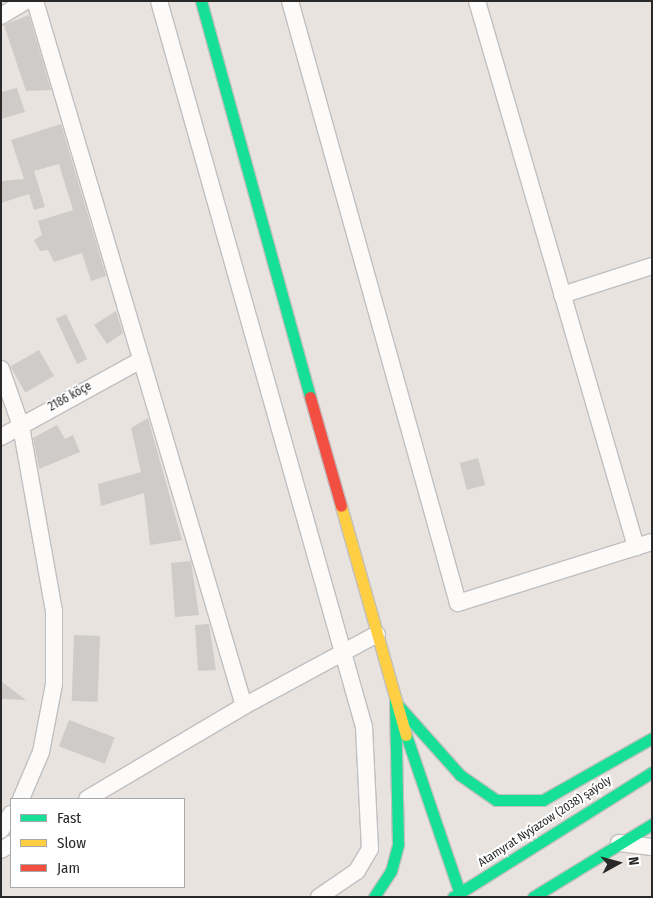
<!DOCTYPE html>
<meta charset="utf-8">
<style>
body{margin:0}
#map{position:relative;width:653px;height:898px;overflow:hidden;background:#e8e3de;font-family:"Fira Sans Condensed",sans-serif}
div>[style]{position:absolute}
.building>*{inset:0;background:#cecbc8;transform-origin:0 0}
.roads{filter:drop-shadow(1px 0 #c1bfc0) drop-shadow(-1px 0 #c1bfc0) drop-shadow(0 1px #c1bfc0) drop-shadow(0 -1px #c1bfc0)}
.street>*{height:16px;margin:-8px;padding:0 8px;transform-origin:8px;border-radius:8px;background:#fcfbfa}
.fast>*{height:11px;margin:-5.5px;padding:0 5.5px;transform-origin:5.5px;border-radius:5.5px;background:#16e098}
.slow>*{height:11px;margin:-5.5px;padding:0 5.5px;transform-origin:5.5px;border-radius:5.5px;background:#ffcf43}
.jam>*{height:11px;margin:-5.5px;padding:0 5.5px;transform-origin:5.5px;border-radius:5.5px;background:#f24e42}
span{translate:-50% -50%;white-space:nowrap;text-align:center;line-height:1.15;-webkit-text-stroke:4px #fff;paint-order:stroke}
.street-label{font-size:12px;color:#292929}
.frame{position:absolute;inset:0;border:2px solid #292929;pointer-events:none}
.legend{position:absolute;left:10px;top:798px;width:175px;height:90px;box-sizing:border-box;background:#fff;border:1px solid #a9a9a9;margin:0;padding:6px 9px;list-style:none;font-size:15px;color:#292929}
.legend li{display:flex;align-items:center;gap:10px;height:25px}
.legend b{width:25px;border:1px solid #a9a9a9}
.north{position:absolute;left:593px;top:838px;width:50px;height:50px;-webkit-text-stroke:4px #fff;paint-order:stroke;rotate:83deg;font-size:14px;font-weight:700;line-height:20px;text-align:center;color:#292929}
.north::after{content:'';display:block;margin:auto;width:18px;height:22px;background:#292929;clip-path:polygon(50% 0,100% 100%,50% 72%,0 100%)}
</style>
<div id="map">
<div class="building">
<div style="clip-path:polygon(29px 15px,51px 90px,26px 91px,4px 25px)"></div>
<div style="clip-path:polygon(17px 88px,25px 112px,1px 119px,1px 92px)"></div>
<div style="clip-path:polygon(61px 124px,106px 276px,91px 281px,82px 253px,54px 262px,48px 250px,40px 251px,34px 240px,42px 235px,38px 221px,73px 210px,59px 164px,34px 171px,45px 207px,34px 210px,29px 194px,1px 203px,1px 181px,24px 179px,11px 140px)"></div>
<div style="clip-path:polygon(116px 311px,123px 333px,107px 344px,94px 325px)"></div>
<div style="left:66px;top:314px;width:50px;height:11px;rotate:65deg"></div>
<div style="left:39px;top:350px;width:30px;height:33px;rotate:60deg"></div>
<div style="clip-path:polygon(148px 418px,182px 540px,150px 545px,144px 493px,101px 506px,98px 484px,141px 472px,131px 428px)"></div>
<div style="clip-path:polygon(57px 425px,65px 439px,73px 435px,80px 452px,39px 469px,33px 438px)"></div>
<div style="left:478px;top:458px;width:28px;height:19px;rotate:75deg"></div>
<div style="clip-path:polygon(191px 561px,199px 615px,175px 617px,171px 563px)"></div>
<div style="clip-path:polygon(209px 624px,216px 670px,198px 671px,195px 625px)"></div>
<div style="left:74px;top:635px;width:26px;height:66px;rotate:2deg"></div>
<div style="clip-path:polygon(1px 681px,26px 700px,1px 699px)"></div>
<div style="left:69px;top:720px;width:49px;height:28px;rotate:21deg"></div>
</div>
<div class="roads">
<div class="street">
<div style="left:35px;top:1px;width:735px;rotate:73.49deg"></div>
<div style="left:244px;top:706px;width:182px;rotate:149.4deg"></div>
<div style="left:159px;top:1px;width:754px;rotate:74.23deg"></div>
<div style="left:364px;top:727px;width:122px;rotate:87.2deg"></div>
<div style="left:370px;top:849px;width:26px;rotate:121deg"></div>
<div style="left:357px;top:871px;width:46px;rotate:145.6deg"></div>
<div style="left:290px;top:1px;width:625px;rotate:74.41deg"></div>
<div style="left:458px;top:603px;width:203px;rotate:-17.5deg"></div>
<div style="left:477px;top:1px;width:569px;rotate:73.76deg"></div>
<div style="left:1px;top:16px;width:29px;rotate:-31deg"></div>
<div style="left:562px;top:295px;width:95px;rotate:-17.9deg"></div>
<div style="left:1px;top:369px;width:60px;rotate:70.7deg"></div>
<div style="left:21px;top:426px;width:188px;rotate:79.9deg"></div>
<div style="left:54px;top:611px;width:73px;rotate:90deg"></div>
<div style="left:54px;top:684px;width:69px;rotate:100.8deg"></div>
<div style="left:41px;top:752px;width:51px;rotate:113.1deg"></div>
<div style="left:1px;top:437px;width:160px;rotate:-28.8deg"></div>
<div style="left:244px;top:706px;width:151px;rotate:-28.4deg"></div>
<div style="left:1px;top:830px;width:19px;rotate:-58deg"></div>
<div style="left:619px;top:843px;width:33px;rotate:7deg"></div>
<div style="left:1px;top:850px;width:12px;rotate:-31deg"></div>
</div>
<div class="fast">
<div style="left:201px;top:1px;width:411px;rotate:74.6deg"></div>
<div style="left:395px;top:702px;width:98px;rotate:48.3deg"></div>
<div style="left:460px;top:775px;width:44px;rotate:34.8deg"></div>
<div style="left:496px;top:800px;width:47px"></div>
<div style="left:543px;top:800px;width:125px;rotate:-29.6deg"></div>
<div style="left:406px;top:735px;width:171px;rotate:71.2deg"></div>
<div style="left:374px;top:897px;width:31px;rotate:-57deg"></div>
<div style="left:391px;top:871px;width:28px;rotate:-75deg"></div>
<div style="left:398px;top:844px;width:142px;rotate:-91.2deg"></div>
<div style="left:453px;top:897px;width:235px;rotate:-32.1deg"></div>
<div style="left:533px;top:897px;width:140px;rotate:-31.5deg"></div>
</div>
<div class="slow">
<div style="left:341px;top:506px;width:238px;rotate:74.2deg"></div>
</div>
<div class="jam">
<div style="left:310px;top:397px;width:113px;rotate:74.1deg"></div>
</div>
</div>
<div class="street-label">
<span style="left:70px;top:397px;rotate:-29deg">2186 köçe</span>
<span style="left:545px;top:822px;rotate:-33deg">Atamyrat Nyýazow (2038) şaýoly</span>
</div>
<div class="frame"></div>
<ul class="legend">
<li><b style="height:6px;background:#16e098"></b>Fast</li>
<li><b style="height:6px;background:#ffcf43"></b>Slow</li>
<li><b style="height:6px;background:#f24e42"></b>Jam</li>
</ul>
<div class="north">N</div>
</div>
